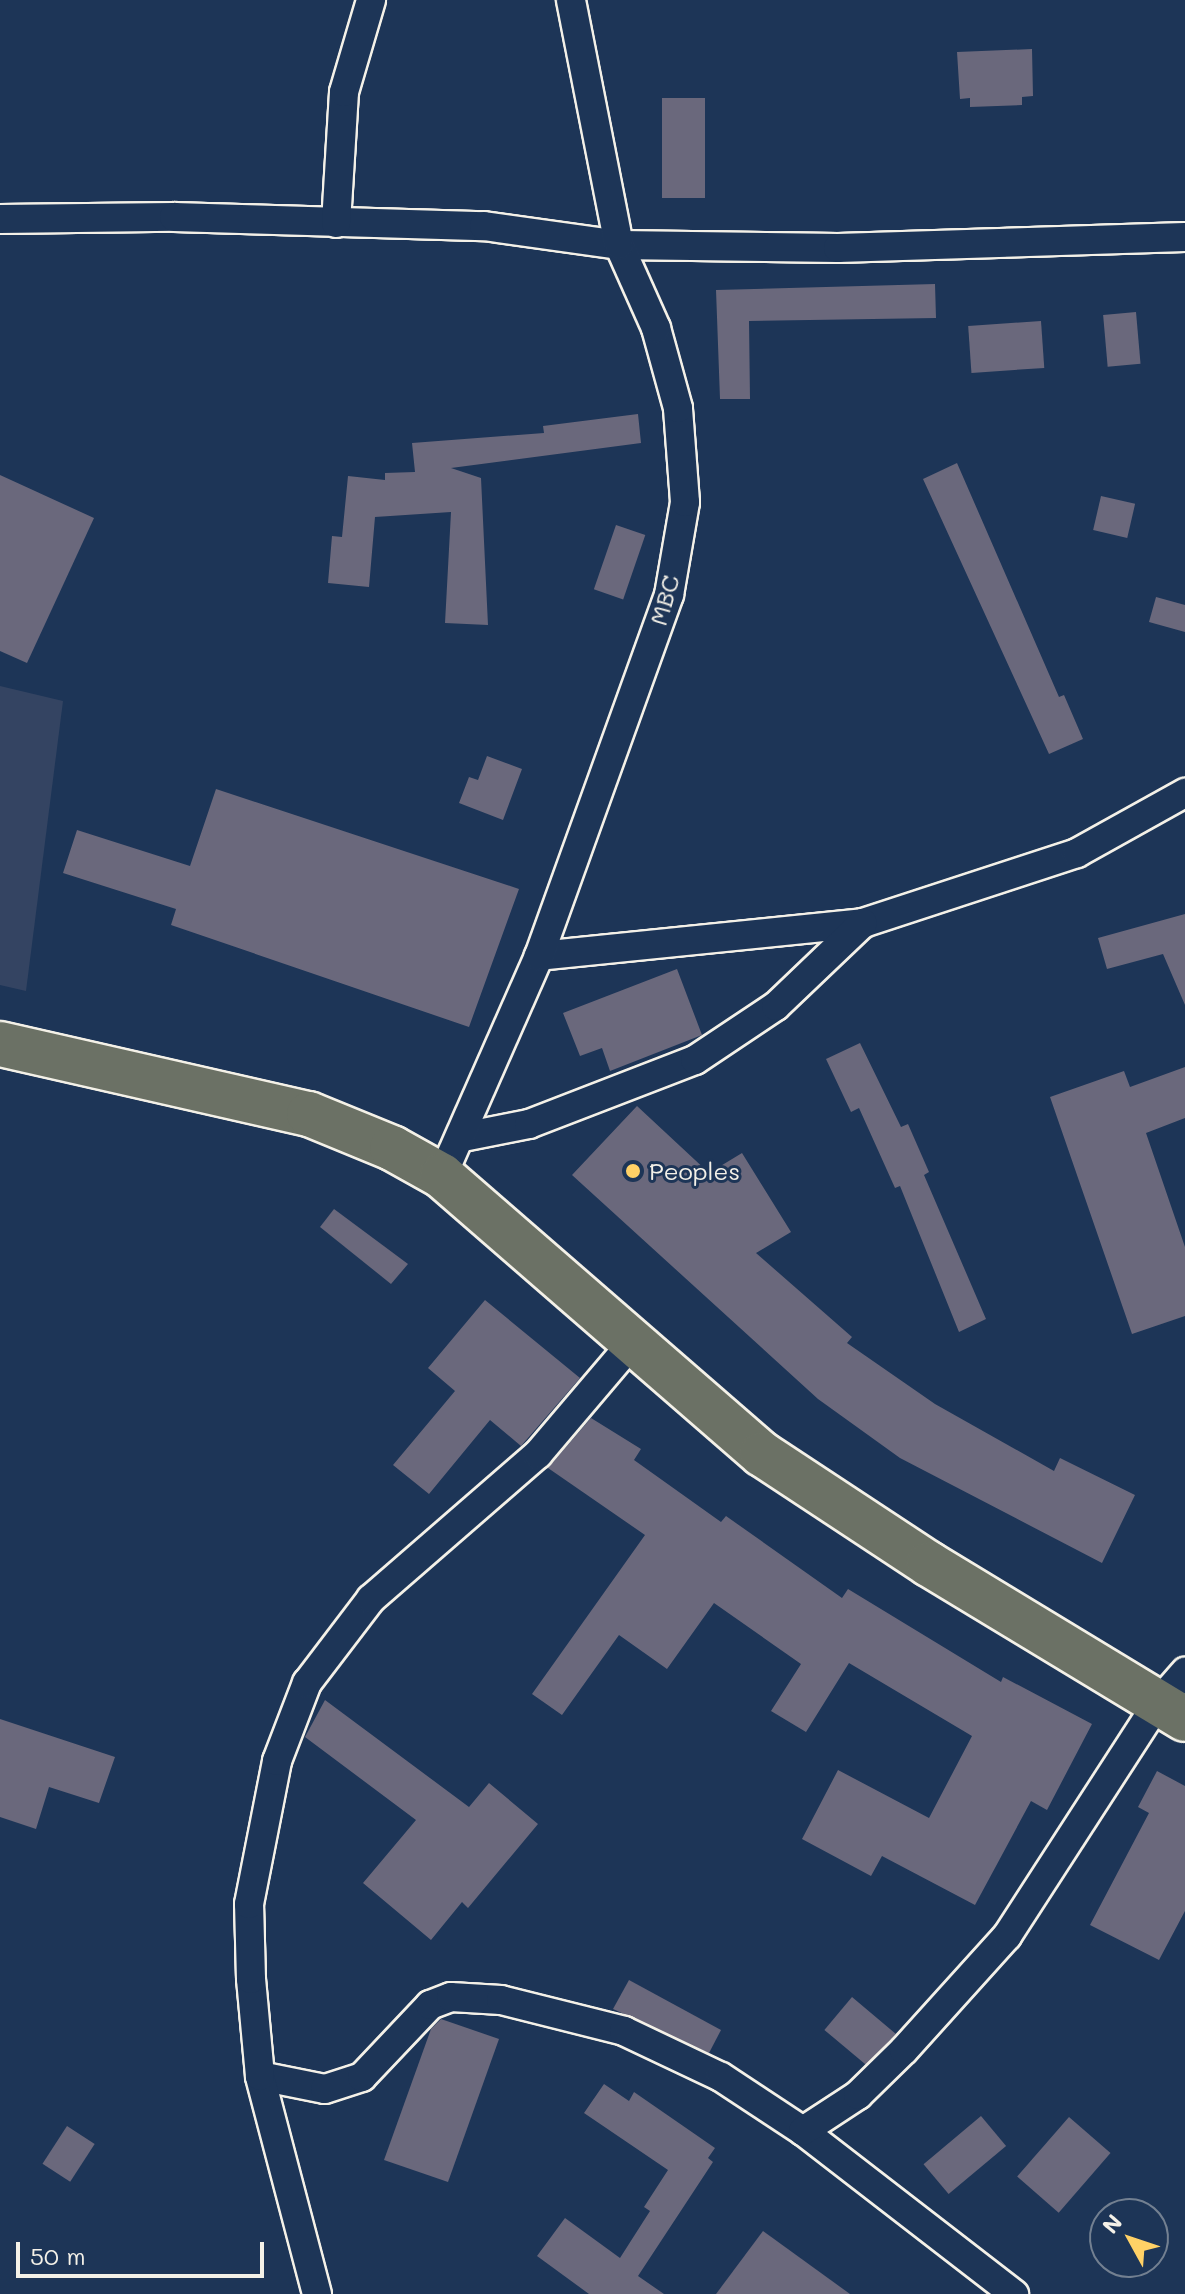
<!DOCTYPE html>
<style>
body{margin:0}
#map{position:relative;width:1185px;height:2294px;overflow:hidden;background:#1d3557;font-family:Mali,sans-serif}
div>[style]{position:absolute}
.built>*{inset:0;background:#344462}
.building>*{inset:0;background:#6a687c;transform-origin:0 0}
.roads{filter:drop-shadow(2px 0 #f4f1e8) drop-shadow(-2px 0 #f4f1e8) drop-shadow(0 2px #f4f1e8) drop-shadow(0 -2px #f4f1e8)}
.minor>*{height:28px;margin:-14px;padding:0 14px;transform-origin:14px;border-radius:14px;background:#1d3557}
.primary>*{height:44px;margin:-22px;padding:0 22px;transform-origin:22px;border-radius:22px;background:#6b7165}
.dots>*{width:22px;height:22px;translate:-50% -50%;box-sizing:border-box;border:4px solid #1d3557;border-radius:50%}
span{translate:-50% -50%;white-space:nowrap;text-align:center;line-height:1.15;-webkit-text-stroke:6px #1d3557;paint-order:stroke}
.street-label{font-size:24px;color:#f4f1e8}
.poi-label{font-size:24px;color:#f4f1e8}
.left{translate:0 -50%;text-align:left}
.north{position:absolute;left:1089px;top:2198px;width:80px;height:80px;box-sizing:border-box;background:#1d3557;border:2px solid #738091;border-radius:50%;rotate:310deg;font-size:22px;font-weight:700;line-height:32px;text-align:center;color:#f4f1e8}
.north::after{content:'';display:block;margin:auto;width:28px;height:36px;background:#ffd166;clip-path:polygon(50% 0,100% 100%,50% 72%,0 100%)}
.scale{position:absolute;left:16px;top:2242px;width:248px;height:36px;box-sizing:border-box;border:4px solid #f4f1e8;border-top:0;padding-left:10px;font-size:24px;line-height:28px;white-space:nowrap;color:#f4f1e8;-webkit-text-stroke:6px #1d3557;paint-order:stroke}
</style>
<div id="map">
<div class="built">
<div style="clip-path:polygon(0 686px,63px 701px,26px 991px,0 985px)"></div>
</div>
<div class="building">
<div style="clip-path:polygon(1032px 49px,1033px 96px,1022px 97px,1022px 105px,970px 107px,970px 98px,960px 99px,957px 52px)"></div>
<div style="left:662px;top:98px;width:43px;height:100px"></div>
<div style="clip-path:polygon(935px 284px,936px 318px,749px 321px,750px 399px,720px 399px,716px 290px)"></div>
<div style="left:1136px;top:312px;width:52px;height:33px;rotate:85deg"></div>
<div style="left:1041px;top:321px;width:47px;height:73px;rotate:86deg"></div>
<div style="clip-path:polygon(638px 414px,641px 443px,451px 468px,481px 478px,488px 625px,445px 623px,451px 512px,375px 517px,369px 587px,328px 583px,332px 536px,342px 537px,348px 476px,385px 480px,385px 473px,415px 472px,412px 443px,544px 433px,543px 426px)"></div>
<div style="clip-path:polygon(957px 463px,1059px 697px,1064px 695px,1083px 739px,1049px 754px,923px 479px)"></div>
<div style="clip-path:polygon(0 475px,94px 518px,27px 663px,0 651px)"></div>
<div style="left:1101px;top:496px;width:35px;height:35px;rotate:13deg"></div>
<div style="left:616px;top:525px;width:31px;height:68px;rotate:19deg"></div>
<div style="clip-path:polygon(1156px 597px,1185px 605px,1185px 632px,1149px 622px)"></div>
<div style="clip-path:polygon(487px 756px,522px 769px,503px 820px,459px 803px,469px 777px,478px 780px)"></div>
<div style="clip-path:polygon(216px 789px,519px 889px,469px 1027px,171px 925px,176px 909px,63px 873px,77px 830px,190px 866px)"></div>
<div style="clip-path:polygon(1185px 914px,1185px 1005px,1163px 954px,1107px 969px,1098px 938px)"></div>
<div style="clip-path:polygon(677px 969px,702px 1035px,610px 1071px,602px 1048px,580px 1056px,563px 1013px)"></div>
<div style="clip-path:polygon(860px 1043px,901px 1127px,908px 1124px,929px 1172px,924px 1175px,986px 1319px,959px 1332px,900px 1186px,895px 1188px,859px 1108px,851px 1112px,826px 1059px)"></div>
<div style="clip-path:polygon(1185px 1067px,1185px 1118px,1146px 1133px,1185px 1247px,1185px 1316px,1132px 1334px,1050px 1097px,1124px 1071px,1130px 1087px)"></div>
<div style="clip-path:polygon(637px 1106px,709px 1173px,742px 1153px,791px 1232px,756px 1253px,852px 1337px,847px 1343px,935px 1404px,1054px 1471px,1060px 1458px,1135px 1495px,1102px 1563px,900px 1458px,818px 1399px,572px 1175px)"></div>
<div style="clip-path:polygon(334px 1209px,408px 1264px,391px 1284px,320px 1227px)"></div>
<div style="clip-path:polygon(485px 1300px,580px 1378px,521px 1446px,490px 1420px,429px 1494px,393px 1465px,455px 1391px,428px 1368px)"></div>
<div style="clip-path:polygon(591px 1418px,641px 1449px,634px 1460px,721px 1522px,726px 1516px,842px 1598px,848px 1589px,1001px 1682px,1003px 1677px,1092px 1724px,1047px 1810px,1031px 1801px,975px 1905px,882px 1856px,871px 1876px,802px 1839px,838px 1770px,929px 1818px,972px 1736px,849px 1663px,806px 1732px,771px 1711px,801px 1664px,714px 1603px,667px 1669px,619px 1635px,562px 1715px,532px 1694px,645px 1535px,548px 1468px)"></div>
<div style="clip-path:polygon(325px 1700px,469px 1807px,489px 1783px,538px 1824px,468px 1908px,462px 1902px,431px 1940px,363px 1883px,416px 1820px,305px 1737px)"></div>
<div style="clip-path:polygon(0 1719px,115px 1757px,99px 1803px,49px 1787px,36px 1829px,0 1817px)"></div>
<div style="clip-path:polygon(1157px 1771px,1185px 1786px,1185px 1911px,1159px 1960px,1090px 1925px,1149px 1813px,1138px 1807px)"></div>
<div style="clip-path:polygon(629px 1980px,721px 2030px,709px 2053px,613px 2009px)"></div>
<div style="left:852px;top:1997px;width:57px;height:43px;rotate:40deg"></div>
<div style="clip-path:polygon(441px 2019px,499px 2039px,448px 2182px,384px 2160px,431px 2029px)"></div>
<div style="clip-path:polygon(604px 2084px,629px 2101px,634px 2092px,715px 2148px,708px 2158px,713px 2162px,638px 2276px,664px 2294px,589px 2294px,537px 2256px,565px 2218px,620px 2258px,650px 2211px,644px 2207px,668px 2170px,584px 2113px)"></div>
<div style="left:981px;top:2116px;width:39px;height:75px;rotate:50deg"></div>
<div style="left:1069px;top:2117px;width:55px;height:79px;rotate:41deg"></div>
<div style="left:67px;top:2126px;width:33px;height:45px;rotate:33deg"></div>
<div style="clip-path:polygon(763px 2231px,850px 2294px,716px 2294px)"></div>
</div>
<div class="roads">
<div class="minor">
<div style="left:0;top:219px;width:174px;rotate:-0.7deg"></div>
<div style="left:174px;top:217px;width:310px;rotate:1.7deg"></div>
<div style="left:484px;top:226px;width:136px;rotate:8deg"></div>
<div style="left:619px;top:245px;width:219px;rotate:0.8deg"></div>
<div style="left:838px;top:248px;width:347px;rotate:-1.8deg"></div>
<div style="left:336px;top:223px;width:131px;rotate:-86.5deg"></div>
<div style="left:344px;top:92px;width:96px;rotate:-73.6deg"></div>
<div style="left:539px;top:956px;width:326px;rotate:-5.8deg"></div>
<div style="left:863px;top:923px;width:225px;rotate:-18.1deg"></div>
<div style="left:1077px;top:853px;width:124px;rotate:-29.1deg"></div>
<div style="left:463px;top:1137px;width:67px;rotate:-11.1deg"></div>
<div style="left:529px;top:1124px;width:178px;rotate:-21.1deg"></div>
<div style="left:695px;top:1060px;width:97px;rotate:-33.7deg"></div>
<div style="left:776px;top:1006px;width:120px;rotate:-43.7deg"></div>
<div style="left:442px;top:1176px;width:240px;rotate:-66.2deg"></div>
<div style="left:539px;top:956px;width:384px;rotate:-70.2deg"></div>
<div style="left:669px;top:595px;width:94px;rotate:-80.2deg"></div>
<div style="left:685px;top:502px;width:94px;rotate:-94.3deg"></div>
<div style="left:678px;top:408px;width:83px;rotate:-105.4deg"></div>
<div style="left:656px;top:328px;width:91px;rotate:-114deg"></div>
<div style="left:619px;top:245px;width:250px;rotate:-101.1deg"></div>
<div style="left:260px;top:2076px;width:66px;rotate:11.3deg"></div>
<div style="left:325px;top:2089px;width:39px;rotate:-18deg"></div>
<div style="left:362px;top:2077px;width:99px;rotate:-46.6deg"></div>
<div style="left:430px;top:2005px;width:22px;rotate:-21deg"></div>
<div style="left:451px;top:1997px;width:50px;rotate:3.4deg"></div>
<div style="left:501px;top:2000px;width:127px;rotate:14.1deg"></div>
<div style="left:624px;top:2031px;width:107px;rotate:25.4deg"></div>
<div style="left:721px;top:2077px;width:98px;rotate:33.4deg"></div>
<div style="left:803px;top:2131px;width:267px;rotate:37.7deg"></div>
<div style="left:803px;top:2131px;width:66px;rotate:-33.2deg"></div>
<div style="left:858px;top:2095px;width:64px;rotate:-44.4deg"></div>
<div style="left:904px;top:2050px;width:154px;rotate:-47.9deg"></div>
<div style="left:1007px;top:1936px;width:276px;rotate:-57.1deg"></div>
<div style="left:1157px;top:1704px;width:43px;rotate:-48.8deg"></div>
<div style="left:317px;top:2294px;width:225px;rotate:-104.7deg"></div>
<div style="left:260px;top:2076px;width:97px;rotate:-95.3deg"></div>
<div style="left:251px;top:1979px;width:75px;rotate:-91.5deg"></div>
<div style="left:249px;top:1904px;width:146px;rotate:-78.9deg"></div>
<div style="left:277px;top:1761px;width:84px;rotate:-69deg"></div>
<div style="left:307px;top:1683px;width:106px;rotate:-52.7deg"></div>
<div style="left:371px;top:1599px;width:221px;rotate:-41deg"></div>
<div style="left:538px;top:1454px;width:145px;rotate:-49.7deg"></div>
</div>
<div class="primary">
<div style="left:0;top:1044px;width:317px;rotate:12.8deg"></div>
<div style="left:309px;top:1114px;width:90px;rotate:22.3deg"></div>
<div style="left:392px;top:1148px;width:57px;rotate:29.2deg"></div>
<div style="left:442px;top:1176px;width:424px;rotate:41deg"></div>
<div style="left:762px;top:1454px;width:200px;rotate:33.4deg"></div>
<div style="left:929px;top:1564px;width:299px;rotate:31.2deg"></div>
</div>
</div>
<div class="dots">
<div style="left:633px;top:1171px;background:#ffd166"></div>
</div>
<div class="street-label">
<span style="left:664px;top:600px;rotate:-74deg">MBC</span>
</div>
<div class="poi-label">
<span class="left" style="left:649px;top:1171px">Peoples</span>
</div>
<div class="north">N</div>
<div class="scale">50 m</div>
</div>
